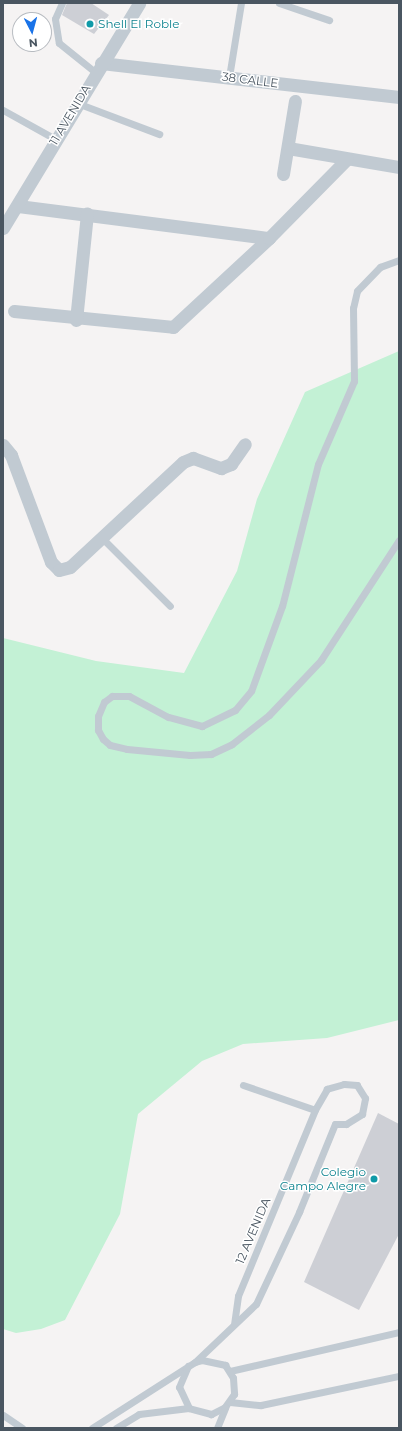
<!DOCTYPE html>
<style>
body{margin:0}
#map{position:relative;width:402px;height:1431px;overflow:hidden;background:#f5f3f3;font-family:Montserrat,sans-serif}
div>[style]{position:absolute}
.green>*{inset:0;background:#c3f1d5}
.building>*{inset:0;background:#cdcfd5}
.lane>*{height:7px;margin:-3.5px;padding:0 3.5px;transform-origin:3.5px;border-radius:3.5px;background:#c1cad2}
.street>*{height:13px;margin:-6.5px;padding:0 6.5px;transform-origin:6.5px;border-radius:6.5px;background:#c1cad2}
.dots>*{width:11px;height:11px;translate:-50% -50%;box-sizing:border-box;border:2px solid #fff;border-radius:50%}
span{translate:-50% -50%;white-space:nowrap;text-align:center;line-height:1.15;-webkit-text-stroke:3px #fff;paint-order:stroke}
.culture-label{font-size:12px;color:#0d838f}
.left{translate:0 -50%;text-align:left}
.right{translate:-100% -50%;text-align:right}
.street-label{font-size:12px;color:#4a5661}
.frame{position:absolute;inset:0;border:4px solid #4a5661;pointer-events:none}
.north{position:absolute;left:12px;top:12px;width:40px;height:40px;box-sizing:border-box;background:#fff;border:1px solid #b7bbc0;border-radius:50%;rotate:174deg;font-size:11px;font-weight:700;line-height:16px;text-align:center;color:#4a5661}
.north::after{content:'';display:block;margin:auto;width:14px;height:18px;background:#1a73e8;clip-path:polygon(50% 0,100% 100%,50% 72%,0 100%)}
</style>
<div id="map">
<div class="green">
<div style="clip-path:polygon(399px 351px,399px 1020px,327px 1038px,243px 1044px,202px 1061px,138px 1114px,120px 1214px,65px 1320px,41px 1329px,16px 1333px,3px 1329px,3px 638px,96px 661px,184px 673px,237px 571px,257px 499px,305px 392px)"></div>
</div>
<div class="building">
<div style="clip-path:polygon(67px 3px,91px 3px,109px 15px,94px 34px,62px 15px)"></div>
<div style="clip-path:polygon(378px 1113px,399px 1124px,399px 1234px,359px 1310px,304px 1282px)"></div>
</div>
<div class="lane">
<div style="left:62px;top:3px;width:17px;rotate:114deg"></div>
<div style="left:55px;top:19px;width:24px;rotate:81deg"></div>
<div style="left:59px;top:43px;width:46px;rotate:38.9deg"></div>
<div style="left:279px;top:3px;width:53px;rotate:18.8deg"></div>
<div style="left:229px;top:77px;width:75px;rotate:-80.8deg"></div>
<div style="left:77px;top:103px;width:88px;rotate:20.7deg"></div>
<div style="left:3px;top:110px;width:60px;rotate:29.1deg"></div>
<div style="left:399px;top:260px;width:20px;rotate:160deg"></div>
<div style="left:380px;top:267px;width:33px;rotate:134deg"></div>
<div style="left:357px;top:291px;width:17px;rotate:103deg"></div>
<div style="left:353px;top:308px;width:73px;rotate:89.2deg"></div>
<div style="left:354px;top:381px;width:90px;rotate:113.4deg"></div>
<div style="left:318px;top:464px;width:146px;rotate:104.2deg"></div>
<div style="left:282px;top:606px;width:90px;rotate:110deg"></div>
<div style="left:251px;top:691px;width:25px;rotate:130deg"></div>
<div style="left:235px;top:710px;width:37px;rotate:154deg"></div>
<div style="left:202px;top:726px;width:35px;rotate:-165deg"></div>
<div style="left:168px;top:717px;width:44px;rotate:-151.7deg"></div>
<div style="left:129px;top:696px;width:17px;rotate:180deg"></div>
<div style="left:112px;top:696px;width:10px;rotate:143deg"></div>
<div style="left:104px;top:702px;width:15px;rotate:113deg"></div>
<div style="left:98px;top:716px;width:14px;rotate:90deg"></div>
<div style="left:98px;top:730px;width:10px;rotate:61deg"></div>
<div style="left:103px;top:739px;width:9px;rotate:41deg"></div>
<div style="left:110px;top:745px;width:17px;rotate:13deg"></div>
<div style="left:127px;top:749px;width:63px;rotate:5.4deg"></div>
<div style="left:190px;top:755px;width:21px;rotate:-3deg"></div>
<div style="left:211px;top:754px;width:23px;rotate:-25deg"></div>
<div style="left:232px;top:744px;width:47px;rotate:-38.1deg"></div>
<div style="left:269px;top:715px;width:76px;rotate:-46.6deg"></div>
<div style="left:321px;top:660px;width:143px;rotate:-57deg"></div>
<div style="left:102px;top:538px;width:96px;rotate:45deg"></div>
<div style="left:243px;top:1085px;width:76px;rotate:19.1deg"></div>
<div style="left:195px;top:1362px;width:84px;rotate:-43.6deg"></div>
<div style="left:256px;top:1304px;width:102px;rotate:-64.9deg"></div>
<div style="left:299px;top:1212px;width:95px;rotate:-67.8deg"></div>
<div style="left:335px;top:1124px;width:11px"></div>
<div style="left:346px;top:1124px;width:19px;rotate:-32deg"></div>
<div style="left:362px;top:1114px;width:16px;rotate:-79deg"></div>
<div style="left:365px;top:1098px;width:15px;rotate:-122deg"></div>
<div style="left:357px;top:1085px;width:13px;rotate:-176deg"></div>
<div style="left:344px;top:1084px;width:18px;rotate:164deg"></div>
<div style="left:327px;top:1089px;width:24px;rotate:120deg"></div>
<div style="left:315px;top:1110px;width:201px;rotate:112.5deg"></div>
<div style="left:238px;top:1296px;width:27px;rotate:98deg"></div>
<div style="left:230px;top:1371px;width:173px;rotate:-13deg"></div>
<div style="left:230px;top:1402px;width:31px;rotate:6deg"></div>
<div style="left:261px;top:1405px;width:141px;rotate:-11.9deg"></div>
<div style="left:3px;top:1415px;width:23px;rotate:34deg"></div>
<div style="left:92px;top:1428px;width:122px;rotate:-32.7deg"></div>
<div style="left:195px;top:1362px;width:7px;rotate:-16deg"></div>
<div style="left:202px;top:1360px;width:24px;rotate:12deg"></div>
<div style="left:225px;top:1365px;width:15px;rotate:58deg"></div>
<div style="left:233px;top:1378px;width:16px;rotate:86deg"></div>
<div style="left:234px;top:1394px;width:16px;rotate:125deg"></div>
<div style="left:225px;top:1407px;width:16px;rotate:153deg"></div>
<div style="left:211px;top:1414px;width:23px;rotate:-165deg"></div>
<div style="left:189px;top:1408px;width:23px;rotate:-115deg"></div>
<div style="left:179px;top:1387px;width:23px;rotate:-67deg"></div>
<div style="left:116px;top:1428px;width:27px;rotate:-31deg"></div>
<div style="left:139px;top:1414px;width:50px;rotate:-6.8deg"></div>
<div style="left:217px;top:1428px;width:22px;rotate:-68deg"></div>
</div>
<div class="street">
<div style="left:101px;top:63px;width:300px;rotate:6.5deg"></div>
<div style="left:288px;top:148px;width:113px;rotate:9.7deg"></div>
<div style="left:283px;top:174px;width:74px;rotate:-80.7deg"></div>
<div style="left:18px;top:206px;width:253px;rotate:7.3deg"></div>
<div style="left:3px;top:228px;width:263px;rotate:-58.8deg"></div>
<div style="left:14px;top:311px;width:160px;rotate:5.7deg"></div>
<div style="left:173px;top:327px;width:131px;rotate:-42.8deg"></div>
<div style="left:269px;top:238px;width:111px;rotate:-45.4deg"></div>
<div style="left:76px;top:320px;width:107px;rotate:-84.1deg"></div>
<div style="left:3px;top:445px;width:13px;rotate:51deg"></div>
<div style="left:11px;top:455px;width:114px;rotate:69.5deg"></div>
<div style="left:51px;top:562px;width:11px;rotate:45deg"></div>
<div style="left:59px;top:570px;width:11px;rotate:-15deg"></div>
<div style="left:70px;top:567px;width:154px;rotate:-42.9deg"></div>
<div style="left:183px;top:462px;width:11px;rotate:-22deg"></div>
<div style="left:193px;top:458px;width:30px;rotate:20deg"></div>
<div style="left:221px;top:468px;width:11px;rotate:-22deg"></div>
<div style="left:231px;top:464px;width:24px;rotate:-55deg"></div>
</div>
<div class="dots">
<div style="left:90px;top:24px;background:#0f9aa8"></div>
<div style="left:374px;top:1179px;background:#0f9aa8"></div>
</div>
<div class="culture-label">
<span class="left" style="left:98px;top:24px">Shell El Roble</span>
<span class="right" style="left:366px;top:1179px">Colegio<br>Campo Alegre</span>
</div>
<div class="street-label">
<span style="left:250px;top:80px;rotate:7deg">38 CALLE</span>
<span style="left:70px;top:115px;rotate:-59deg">11 AVENIDA</span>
<span style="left:253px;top:1231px;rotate:-67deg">12 AVENIDA</span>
</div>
<div class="frame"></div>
<div class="north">N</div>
</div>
